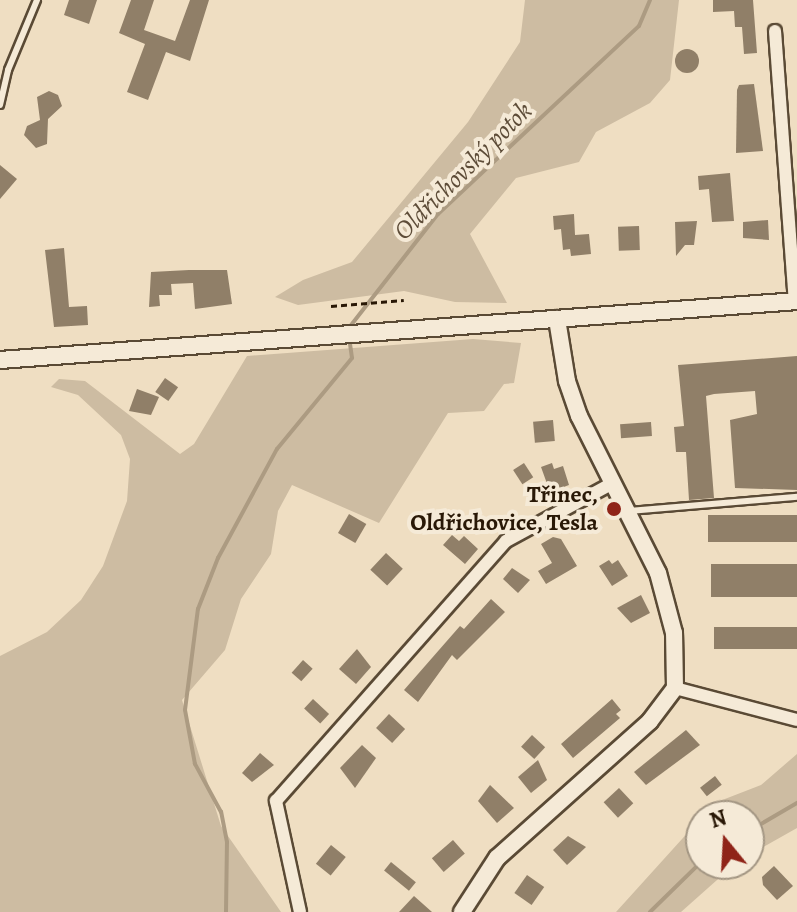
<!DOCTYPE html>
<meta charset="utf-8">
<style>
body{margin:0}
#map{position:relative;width:797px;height:912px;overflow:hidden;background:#efdec2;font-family:Alegreya,serif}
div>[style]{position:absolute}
.green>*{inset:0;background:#cdbca2}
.stream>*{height:4px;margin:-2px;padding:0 2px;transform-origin:2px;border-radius:2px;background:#ac9b82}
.building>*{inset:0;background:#907f68;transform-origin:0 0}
.round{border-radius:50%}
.path>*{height:3px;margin-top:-1.5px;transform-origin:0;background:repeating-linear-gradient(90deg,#291806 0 6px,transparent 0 10px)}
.roads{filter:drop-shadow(2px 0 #5a4a35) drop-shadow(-2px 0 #5a4a35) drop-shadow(0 2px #5a4a35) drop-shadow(0 -2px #5a4a35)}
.lane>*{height:6px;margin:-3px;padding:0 3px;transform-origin:3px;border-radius:3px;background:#f5ead7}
.street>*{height:12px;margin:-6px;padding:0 6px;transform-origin:6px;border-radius:6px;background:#f5ead7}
.secondary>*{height:16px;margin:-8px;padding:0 8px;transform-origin:8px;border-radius:8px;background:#f5ead7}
.dots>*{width:22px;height:22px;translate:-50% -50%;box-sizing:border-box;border:4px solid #f5ead7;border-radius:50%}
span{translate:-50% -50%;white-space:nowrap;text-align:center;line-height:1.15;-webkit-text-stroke:8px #f5ead7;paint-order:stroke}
.poi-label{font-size:24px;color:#291806;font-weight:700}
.right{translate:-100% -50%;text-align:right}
.water-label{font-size:26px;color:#5d4c38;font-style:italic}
.north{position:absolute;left:685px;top:800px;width:80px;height:80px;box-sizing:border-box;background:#f5ead7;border:2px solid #a39683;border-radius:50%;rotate:342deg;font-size:22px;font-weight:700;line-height:32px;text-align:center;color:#291806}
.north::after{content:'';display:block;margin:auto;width:28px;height:36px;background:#8f2418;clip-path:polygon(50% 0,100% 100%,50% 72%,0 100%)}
</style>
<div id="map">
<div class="green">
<div style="clip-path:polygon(525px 0,679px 0,670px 80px,650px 103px,596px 132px,579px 162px,516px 178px,470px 234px,507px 303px,455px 302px,404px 291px,298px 305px,275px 297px,303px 280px,352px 262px,468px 122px,520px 42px)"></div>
<div style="clip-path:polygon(473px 339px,521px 343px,514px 383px,504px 384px,484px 411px,448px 413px,379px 523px,292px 485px,278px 511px,271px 554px,241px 599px,225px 650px,182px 700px,221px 826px,281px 912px,0 912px,0 656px,47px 632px,81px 600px,103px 566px,127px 501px,130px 459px,121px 435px,78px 395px,51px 387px,59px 379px,85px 381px,180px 454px,194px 444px,247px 356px)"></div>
<div style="clip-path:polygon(797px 754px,797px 828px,749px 855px,749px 816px,703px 816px,712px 804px,761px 785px)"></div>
<div style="clip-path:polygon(701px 818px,701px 864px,735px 864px,681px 912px,616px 912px)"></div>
</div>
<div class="stream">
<div style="left:348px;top:329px;width:146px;rotate:-52deg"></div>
<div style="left:438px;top:214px;width:275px;rotate:-43.1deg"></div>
<div style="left:639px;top:26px;width:28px;rotate:-67deg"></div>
<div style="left:749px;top:831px;width:56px;rotate:-30.3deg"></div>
<div style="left:226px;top:912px;width:70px;rotate:-89.2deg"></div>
<div style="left:227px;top:842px;width:31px;rotate:-101deg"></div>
<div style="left:221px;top:812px;width:55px;rotate:-118.4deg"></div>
<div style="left:195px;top:764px;width:55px;rotate:-100.5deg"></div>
<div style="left:185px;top:710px;width:102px;rotate:-82.7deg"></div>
<div style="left:198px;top:609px;width:55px;rotate:-68.6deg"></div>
<div style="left:218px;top:558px;width:124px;rotate:-61.6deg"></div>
<div style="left:277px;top:449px;width:118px;rotate:-50.5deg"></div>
<div style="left:352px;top:358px;width:21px;rotate:-98deg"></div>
<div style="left:650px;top:912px;width:71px;rotate:-44.4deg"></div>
</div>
<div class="building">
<div style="clip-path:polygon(69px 0,97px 0,89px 24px,64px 15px)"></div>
<div style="clip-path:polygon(131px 0,154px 0,144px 30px,175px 41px,190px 0,209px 0,190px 61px,166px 52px,148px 100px,127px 92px,145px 44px,119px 33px)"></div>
<div style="clip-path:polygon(713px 0,753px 0,757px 53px,744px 54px,742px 27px,735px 27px,734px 11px,713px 12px)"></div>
<div class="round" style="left:675px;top:49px;width:24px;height:24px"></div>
<div style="clip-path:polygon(754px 84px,763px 151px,736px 153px,737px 90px,739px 85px)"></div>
<div style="clip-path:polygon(49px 91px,58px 95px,62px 106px,48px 119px,47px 144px,36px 148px,24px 135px,27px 126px,40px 120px,37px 97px)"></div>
<div style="clip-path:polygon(0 165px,17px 179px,0 199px)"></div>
<div style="clip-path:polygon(730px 173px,734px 221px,712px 222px,709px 189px,699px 190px,698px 176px)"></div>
<div style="clip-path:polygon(574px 214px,575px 235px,589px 234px,591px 254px,571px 256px,570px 249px,563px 250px,561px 229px,554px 230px,553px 216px)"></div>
<div style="clip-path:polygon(768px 220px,769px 240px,743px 238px,743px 222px)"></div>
<div style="clip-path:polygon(697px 221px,694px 245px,685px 245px,676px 256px,675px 222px)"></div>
<div style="left:639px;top:226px;width:24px;height:21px;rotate:88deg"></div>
<div style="clip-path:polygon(64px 248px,69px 307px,87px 306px,88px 325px,54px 327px,45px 250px)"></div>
<div style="clip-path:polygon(189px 270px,227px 270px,232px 304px,195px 309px,193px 283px,171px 284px,172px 295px,159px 295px,160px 306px,149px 307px,151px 272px)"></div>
<div style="clip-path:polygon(797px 356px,797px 490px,735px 488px,730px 420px,757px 414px,755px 391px,714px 394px,706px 396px,714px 498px,689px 500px,686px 452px,676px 452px,674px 427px,684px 426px,678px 365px)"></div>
<div style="left:165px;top:378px;width:16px;height:17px;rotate:35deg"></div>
<div style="clip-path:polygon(137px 389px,159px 397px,151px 415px,129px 411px)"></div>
<div style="left:553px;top:420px;width:21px;height:20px;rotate:85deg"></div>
<div style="left:651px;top:422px;width:14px;height:31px;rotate:86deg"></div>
<div style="left:524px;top:463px;width:17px;height:13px;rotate:57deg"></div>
<div style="clip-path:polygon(552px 463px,554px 469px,563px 466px,569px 485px,550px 492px,541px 467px)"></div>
<div style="left:349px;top:514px;width:20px;height:22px;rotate:30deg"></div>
<div style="left:797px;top:515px;width:27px;height:89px;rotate:90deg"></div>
<div style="clip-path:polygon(452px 535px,459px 541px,464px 536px,478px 549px,465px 564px,443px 545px)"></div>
<div style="clip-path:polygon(553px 537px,561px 539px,577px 566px,546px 584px,538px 571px,552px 563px,541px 544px)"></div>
<div style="left:386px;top:553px;width:23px;height:23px;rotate:43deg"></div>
<div style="clip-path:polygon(609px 560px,612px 564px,618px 560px,628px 576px,612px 586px,599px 566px)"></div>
<div style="left:797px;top:564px;width:33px;height:86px;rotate:90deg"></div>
<div style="clip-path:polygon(512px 568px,530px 580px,518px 593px,503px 579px)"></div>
<div style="clip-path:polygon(641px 595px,650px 613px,631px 623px,617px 608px)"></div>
<div style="clip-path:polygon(491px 599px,505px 612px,457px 660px,452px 655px,418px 702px,404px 690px,460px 626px,464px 629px)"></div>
<div style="left:797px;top:627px;width:22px;height:83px;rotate:90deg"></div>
<div style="clip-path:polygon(357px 649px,371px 667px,356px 684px,339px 669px)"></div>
<div style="left:303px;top:660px;width:13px;height:17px;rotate:42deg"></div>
<div style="left:313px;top:699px;width:22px;height:13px;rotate:43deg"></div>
<div style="clip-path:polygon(612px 699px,621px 710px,616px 714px,620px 718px,573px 758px,561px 744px)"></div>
<div style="left:389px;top:714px;width:22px;height:19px;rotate:43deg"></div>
<div style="clip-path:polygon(686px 730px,700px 745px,646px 785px,634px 772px)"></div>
<div style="left:532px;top:735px;width:18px;height:16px;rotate:43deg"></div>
<div style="clip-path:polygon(362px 745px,376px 758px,355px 788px,340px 768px)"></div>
<div style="clip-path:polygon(260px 753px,274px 765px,252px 782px,242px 773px)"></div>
<div style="clip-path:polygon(538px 760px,547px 780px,531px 793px,518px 777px)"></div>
<div style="left:715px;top:776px;width:11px;height:19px;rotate:52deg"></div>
<div style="clip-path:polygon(490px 785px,514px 808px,497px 823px,478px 801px)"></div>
<div style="left:619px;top:788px;width:21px;height:21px;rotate:47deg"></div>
<div style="clip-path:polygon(568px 836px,586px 847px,567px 865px,553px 850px)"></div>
<div style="left:453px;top:840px;width:18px;height:28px;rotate:49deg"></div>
<div style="left:331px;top:845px;width:19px;height:24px;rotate:39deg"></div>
<div style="left:391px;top:862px;width:32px;height:11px;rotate:39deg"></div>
<div style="clip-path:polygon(774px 866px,793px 886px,777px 900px,763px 885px,762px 877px)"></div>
<div style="left:527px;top:875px;width:21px;height:22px;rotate:35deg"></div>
<div style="clip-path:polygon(414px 896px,432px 912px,399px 912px)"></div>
</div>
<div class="path">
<div style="left:331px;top:306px;width:73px;rotate:-4.7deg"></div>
</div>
<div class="roads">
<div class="lane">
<div style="left:0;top:105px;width:36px;rotate:-77deg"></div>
<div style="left:8px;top:70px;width:76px;rotate:-67.5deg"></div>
<div style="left:629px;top:511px;width:169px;rotate:-4.8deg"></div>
</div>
<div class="street">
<div style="left:775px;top:31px;width:271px;rotate:85.8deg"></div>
<div style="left:675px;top:688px;width:126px;rotate:14.7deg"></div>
<div style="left:300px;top:912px;width:114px;rotate:-102.2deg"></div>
<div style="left:276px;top:801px;width:347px;rotate:-48.5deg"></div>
<div style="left:506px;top:541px;width:119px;rotate:-28.5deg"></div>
</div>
<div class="secondary">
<div style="left:0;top:360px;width:799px;rotate:-4.23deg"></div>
<div style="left:462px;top:912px;width:64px;rotate:-57.1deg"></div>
<div style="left:497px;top:858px;width:205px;rotate:-41.8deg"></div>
<div style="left:650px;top:721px;width:41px;rotate:-52.9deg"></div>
<div style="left:675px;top:688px;width:55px;rotate:-91deg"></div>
<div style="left:674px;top:633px;width:62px;rotate:-104.9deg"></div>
<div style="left:658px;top:573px;width:176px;rotate:-116.7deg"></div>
<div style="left:579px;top:416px;width:37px;rotate:-109deg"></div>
<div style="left:567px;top:381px;width:63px;rotate:-99.2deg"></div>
</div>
</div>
<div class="dots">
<div style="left:614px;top:509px;background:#8f2418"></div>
</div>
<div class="poi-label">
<span class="right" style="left:598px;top:509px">Třinec,<br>Oldřichovice, Tesla</span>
</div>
<div class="water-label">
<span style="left:463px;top:171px;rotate:-45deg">Oldřichovský potok</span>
</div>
<div class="north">N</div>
</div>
